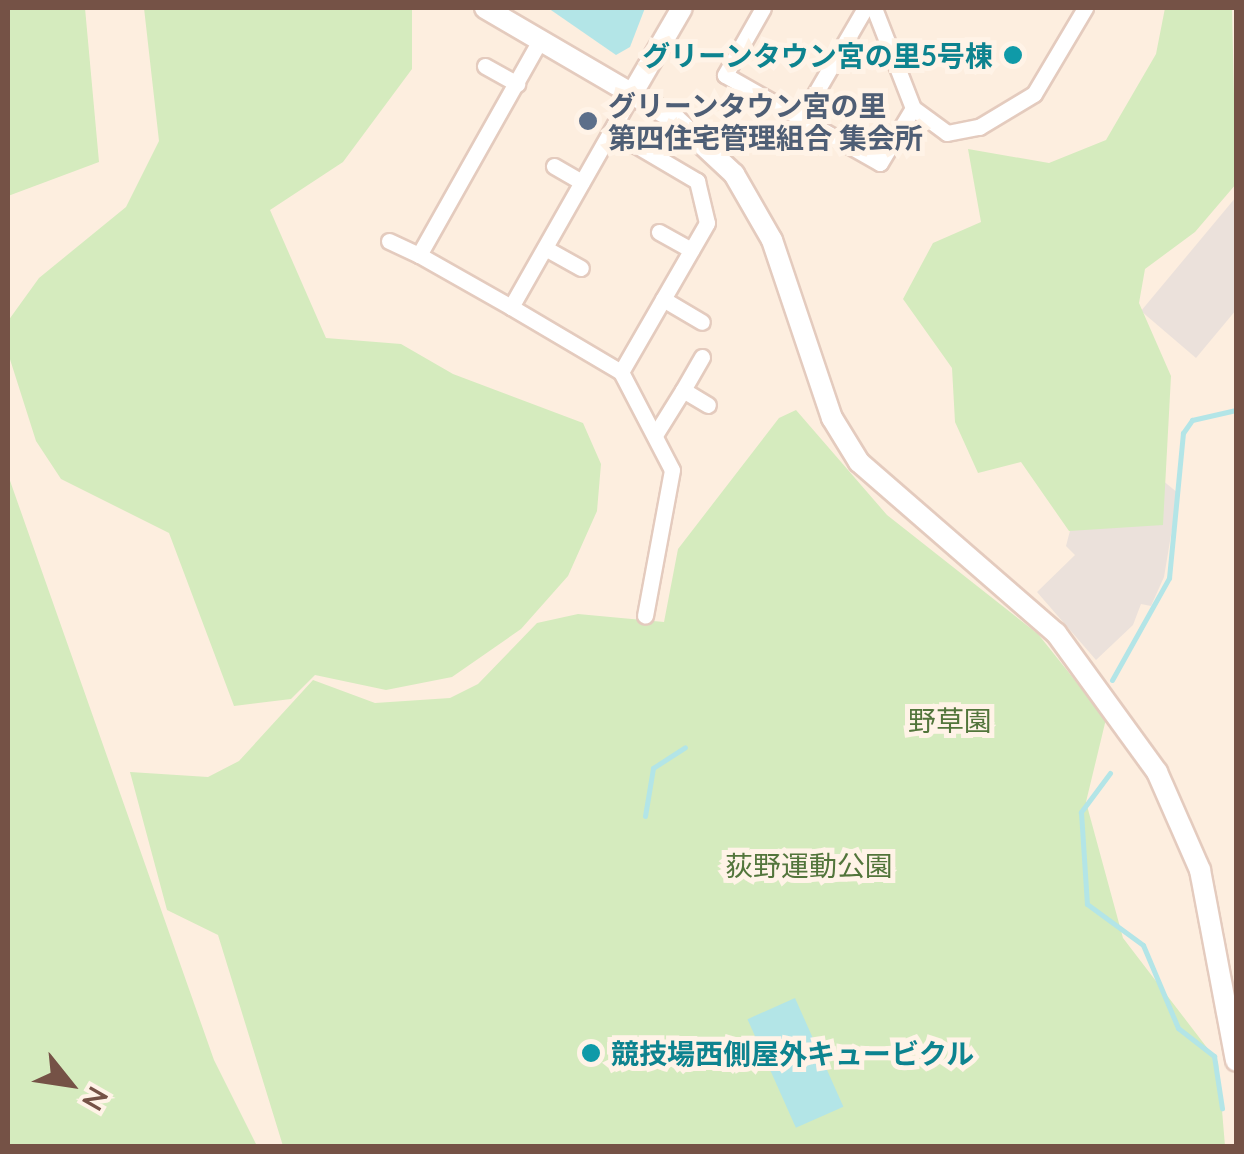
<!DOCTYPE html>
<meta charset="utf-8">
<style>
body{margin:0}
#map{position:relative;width:1244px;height:1154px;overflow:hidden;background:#fdeedf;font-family:Lato,"Noto Sans JP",sans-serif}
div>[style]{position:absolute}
.industrial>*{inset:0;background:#ebe1db}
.green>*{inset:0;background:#d5ebbe}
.water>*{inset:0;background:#b3e5e7;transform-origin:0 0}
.stream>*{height:5px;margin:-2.5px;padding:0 2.5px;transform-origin:2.5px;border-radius:2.5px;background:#b3e5e7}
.roads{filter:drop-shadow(2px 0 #e4cbbe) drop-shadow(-2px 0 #e4cbbe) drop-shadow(0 2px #e4cbbe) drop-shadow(0 -2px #e4cbbe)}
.minor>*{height:15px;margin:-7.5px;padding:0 7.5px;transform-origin:7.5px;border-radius:7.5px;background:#fff}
.tertiary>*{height:20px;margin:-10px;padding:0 10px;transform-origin:10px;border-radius:10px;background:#fff}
.dots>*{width:28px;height:28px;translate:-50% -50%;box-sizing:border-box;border:5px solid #fff3e7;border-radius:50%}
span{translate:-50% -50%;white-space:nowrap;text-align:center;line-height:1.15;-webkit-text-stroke:10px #fff3e7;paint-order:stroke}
.culture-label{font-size:28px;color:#0d838f;font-weight:700}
.right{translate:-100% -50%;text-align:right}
.left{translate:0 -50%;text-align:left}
.service-label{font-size:28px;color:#4e5e75;font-weight:700}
.park-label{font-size:28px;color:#52753b}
.frame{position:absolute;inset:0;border:10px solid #755246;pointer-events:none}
.north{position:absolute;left:20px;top:1034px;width:100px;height:100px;-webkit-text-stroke:8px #fff3e7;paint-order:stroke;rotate:120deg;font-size:28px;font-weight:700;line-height:40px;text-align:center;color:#755246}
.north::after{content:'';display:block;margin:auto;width:35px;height:45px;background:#755246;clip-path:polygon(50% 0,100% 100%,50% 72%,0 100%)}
</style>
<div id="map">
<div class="industrial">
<div style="clip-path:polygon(1236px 197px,1236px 310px,1196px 358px,1141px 311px)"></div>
<div style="clip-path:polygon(1162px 480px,1178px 493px,1164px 577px,1151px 606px,1141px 604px,1133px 625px,1096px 660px,1037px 592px,1075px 555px,1066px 546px,1072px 523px)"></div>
</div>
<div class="green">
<div style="clip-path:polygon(8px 8px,85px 8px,99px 162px,8px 196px)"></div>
<div style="clip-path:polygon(144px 8px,412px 8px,412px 69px,343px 162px,270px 210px,326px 338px,401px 344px,453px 374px,583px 423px,601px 464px,597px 511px,568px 576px,521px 629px,452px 677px,386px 690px,315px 675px,291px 699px,234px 706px,169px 533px,61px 479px,36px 441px,8px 353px,8px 321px,39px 278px,126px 207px,159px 141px)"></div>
<div style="clip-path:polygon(1165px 8px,1232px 8px,1236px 184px,1195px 232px,1145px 269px,1139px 303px,1171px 376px,1163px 525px,1069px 531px,1021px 462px,978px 473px,955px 422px,952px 368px,903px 299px,933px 243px,981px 222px,968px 149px,1049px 163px,1106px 140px,1156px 54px)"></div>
<div style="clip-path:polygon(796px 410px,887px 515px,1038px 634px,1106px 719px,1086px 802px,1123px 938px,1218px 1062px,1225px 1146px,283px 1146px,218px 935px,167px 910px,130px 772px,208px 777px,239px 761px,313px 680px,375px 703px,450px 698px,478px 684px,537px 623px,578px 614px,664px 622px,678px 549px,779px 418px)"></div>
<div style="clip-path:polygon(8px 475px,214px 1060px,257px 1146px,8px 1146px)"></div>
</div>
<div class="water">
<div style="clip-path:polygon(548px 8px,645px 8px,630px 47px,616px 55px)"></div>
<div style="left:795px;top:998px;width:119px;height:52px;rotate:66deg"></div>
</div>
<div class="stream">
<div style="left:1112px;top:680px;width:117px;rotate:-60.8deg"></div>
<div style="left:1169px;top:578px;width:146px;rotate:-84.5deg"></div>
<div style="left:1183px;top:433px;width:16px;rotate:-55deg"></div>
<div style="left:1192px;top:420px;width:45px;rotate:-12.8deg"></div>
<div style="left:1110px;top:773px;width:49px;rotate:126.6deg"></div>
<div style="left:1081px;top:812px;width:92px;rotate:86.3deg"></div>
<div style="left:1087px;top:904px;width:69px;rotate:36.2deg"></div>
<div style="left:1143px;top:945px;width:90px;rotate:67.1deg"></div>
<div style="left:1178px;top:1028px;width:46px;rotate:37.9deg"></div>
<div style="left:1214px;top:1056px;width:53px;rotate:81.3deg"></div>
<div style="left:645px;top:816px;width:49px;rotate:-80.5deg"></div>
<div style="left:653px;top:768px;width:38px;rotate:-33deg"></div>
</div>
<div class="roads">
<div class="minor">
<div style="left:763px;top:8px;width:77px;rotate:119.6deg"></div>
<div style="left:725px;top:75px;width:178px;rotate:29.6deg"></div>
<div style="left:880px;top:163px;width:64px;rotate:-59deg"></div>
<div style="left:874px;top:8px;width:107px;rotate:68.7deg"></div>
<div style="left:913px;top:108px;width:42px;rotate:36.3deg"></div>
<div style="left:947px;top:133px;width:33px;rotate:-11deg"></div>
<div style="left:979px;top:127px;width:64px;rotate:-31deg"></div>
<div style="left:1034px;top:94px;width:100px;rotate:-59.3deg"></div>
<div style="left:485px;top:66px;width:37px;rotate:29deg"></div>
<div style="left:632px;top:94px;width:245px;rotate:119.6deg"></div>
<div style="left:511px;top:307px;width:128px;rotate:30.6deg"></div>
<div style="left:621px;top:372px;width:110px;rotate:62.5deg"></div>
<div style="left:672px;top:470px;width:148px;rotate:100.5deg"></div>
<div style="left:801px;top:118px;width:127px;rotate:-59.8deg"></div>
<div style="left:612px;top:131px;width:99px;rotate:30.5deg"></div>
<div style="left:697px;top:181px;width:43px;rotate:76.6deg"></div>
<div style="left:707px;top:223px;width:172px;rotate:120deg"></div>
<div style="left:554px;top:166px;width:32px;rotate:30deg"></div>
<div style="left:659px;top:232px;width:37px;rotate:29deg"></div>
<div style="left:389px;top:241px;width:33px;rotate:25deg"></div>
<div style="left:545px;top:248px;width:41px;rotate:29.1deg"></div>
<div style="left:663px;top:299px;width:45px;rotate:30.5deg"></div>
<div style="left:511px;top:307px;width:106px;rotate:-150.5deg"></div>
<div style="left:419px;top:255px;width:244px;rotate:-60.6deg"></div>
<div style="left:683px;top:390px;width:38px;rotate:-60deg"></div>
<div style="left:655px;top:435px;width:53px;rotate:-58.1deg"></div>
<div style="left:683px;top:390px;width:29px;rotate:31deg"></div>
</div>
<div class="tertiary">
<div style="left:485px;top:8px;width:220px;rotate:30.3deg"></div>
<div style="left:675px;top:119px;width:81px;rotate:43deg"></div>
<div style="left:734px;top:174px;width:76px;rotate:60.1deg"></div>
<div style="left:772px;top:240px;width:188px;rotate:71.4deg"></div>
<div style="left:832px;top:418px;width:52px;rotate:58.5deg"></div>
<div style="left:859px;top:462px;width:261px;rotate:41deg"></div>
<div style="left:1056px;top:633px;width:172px;rotate:54deg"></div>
<div style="left:1157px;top:772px;width:107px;rotate:66.3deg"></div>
<div style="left:1200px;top:870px;width:194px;rotate:79.3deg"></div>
<div style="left:632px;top:94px;width:99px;rotate:-59.8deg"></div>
</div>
</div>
<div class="dots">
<div style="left:1013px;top:55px;background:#0f9aa8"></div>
<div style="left:588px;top:121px;background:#5c6f8a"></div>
<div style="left:591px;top:1053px;background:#0f9aa8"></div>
</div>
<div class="culture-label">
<span class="right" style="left:993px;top:55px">グリーンタウン宮の里5号棟</span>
<span class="left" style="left:611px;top:1053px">競技場西側屋外キュービクル</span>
</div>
<div class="service-label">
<span class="left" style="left:608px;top:121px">グリーンタウン宮の里<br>第四住宅管理組合 集会所</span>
</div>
<div class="park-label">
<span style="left:950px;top:720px">野草園</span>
<span style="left:809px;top:865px">荻野運動公園</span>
</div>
<div class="frame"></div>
<div class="north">N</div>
</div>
